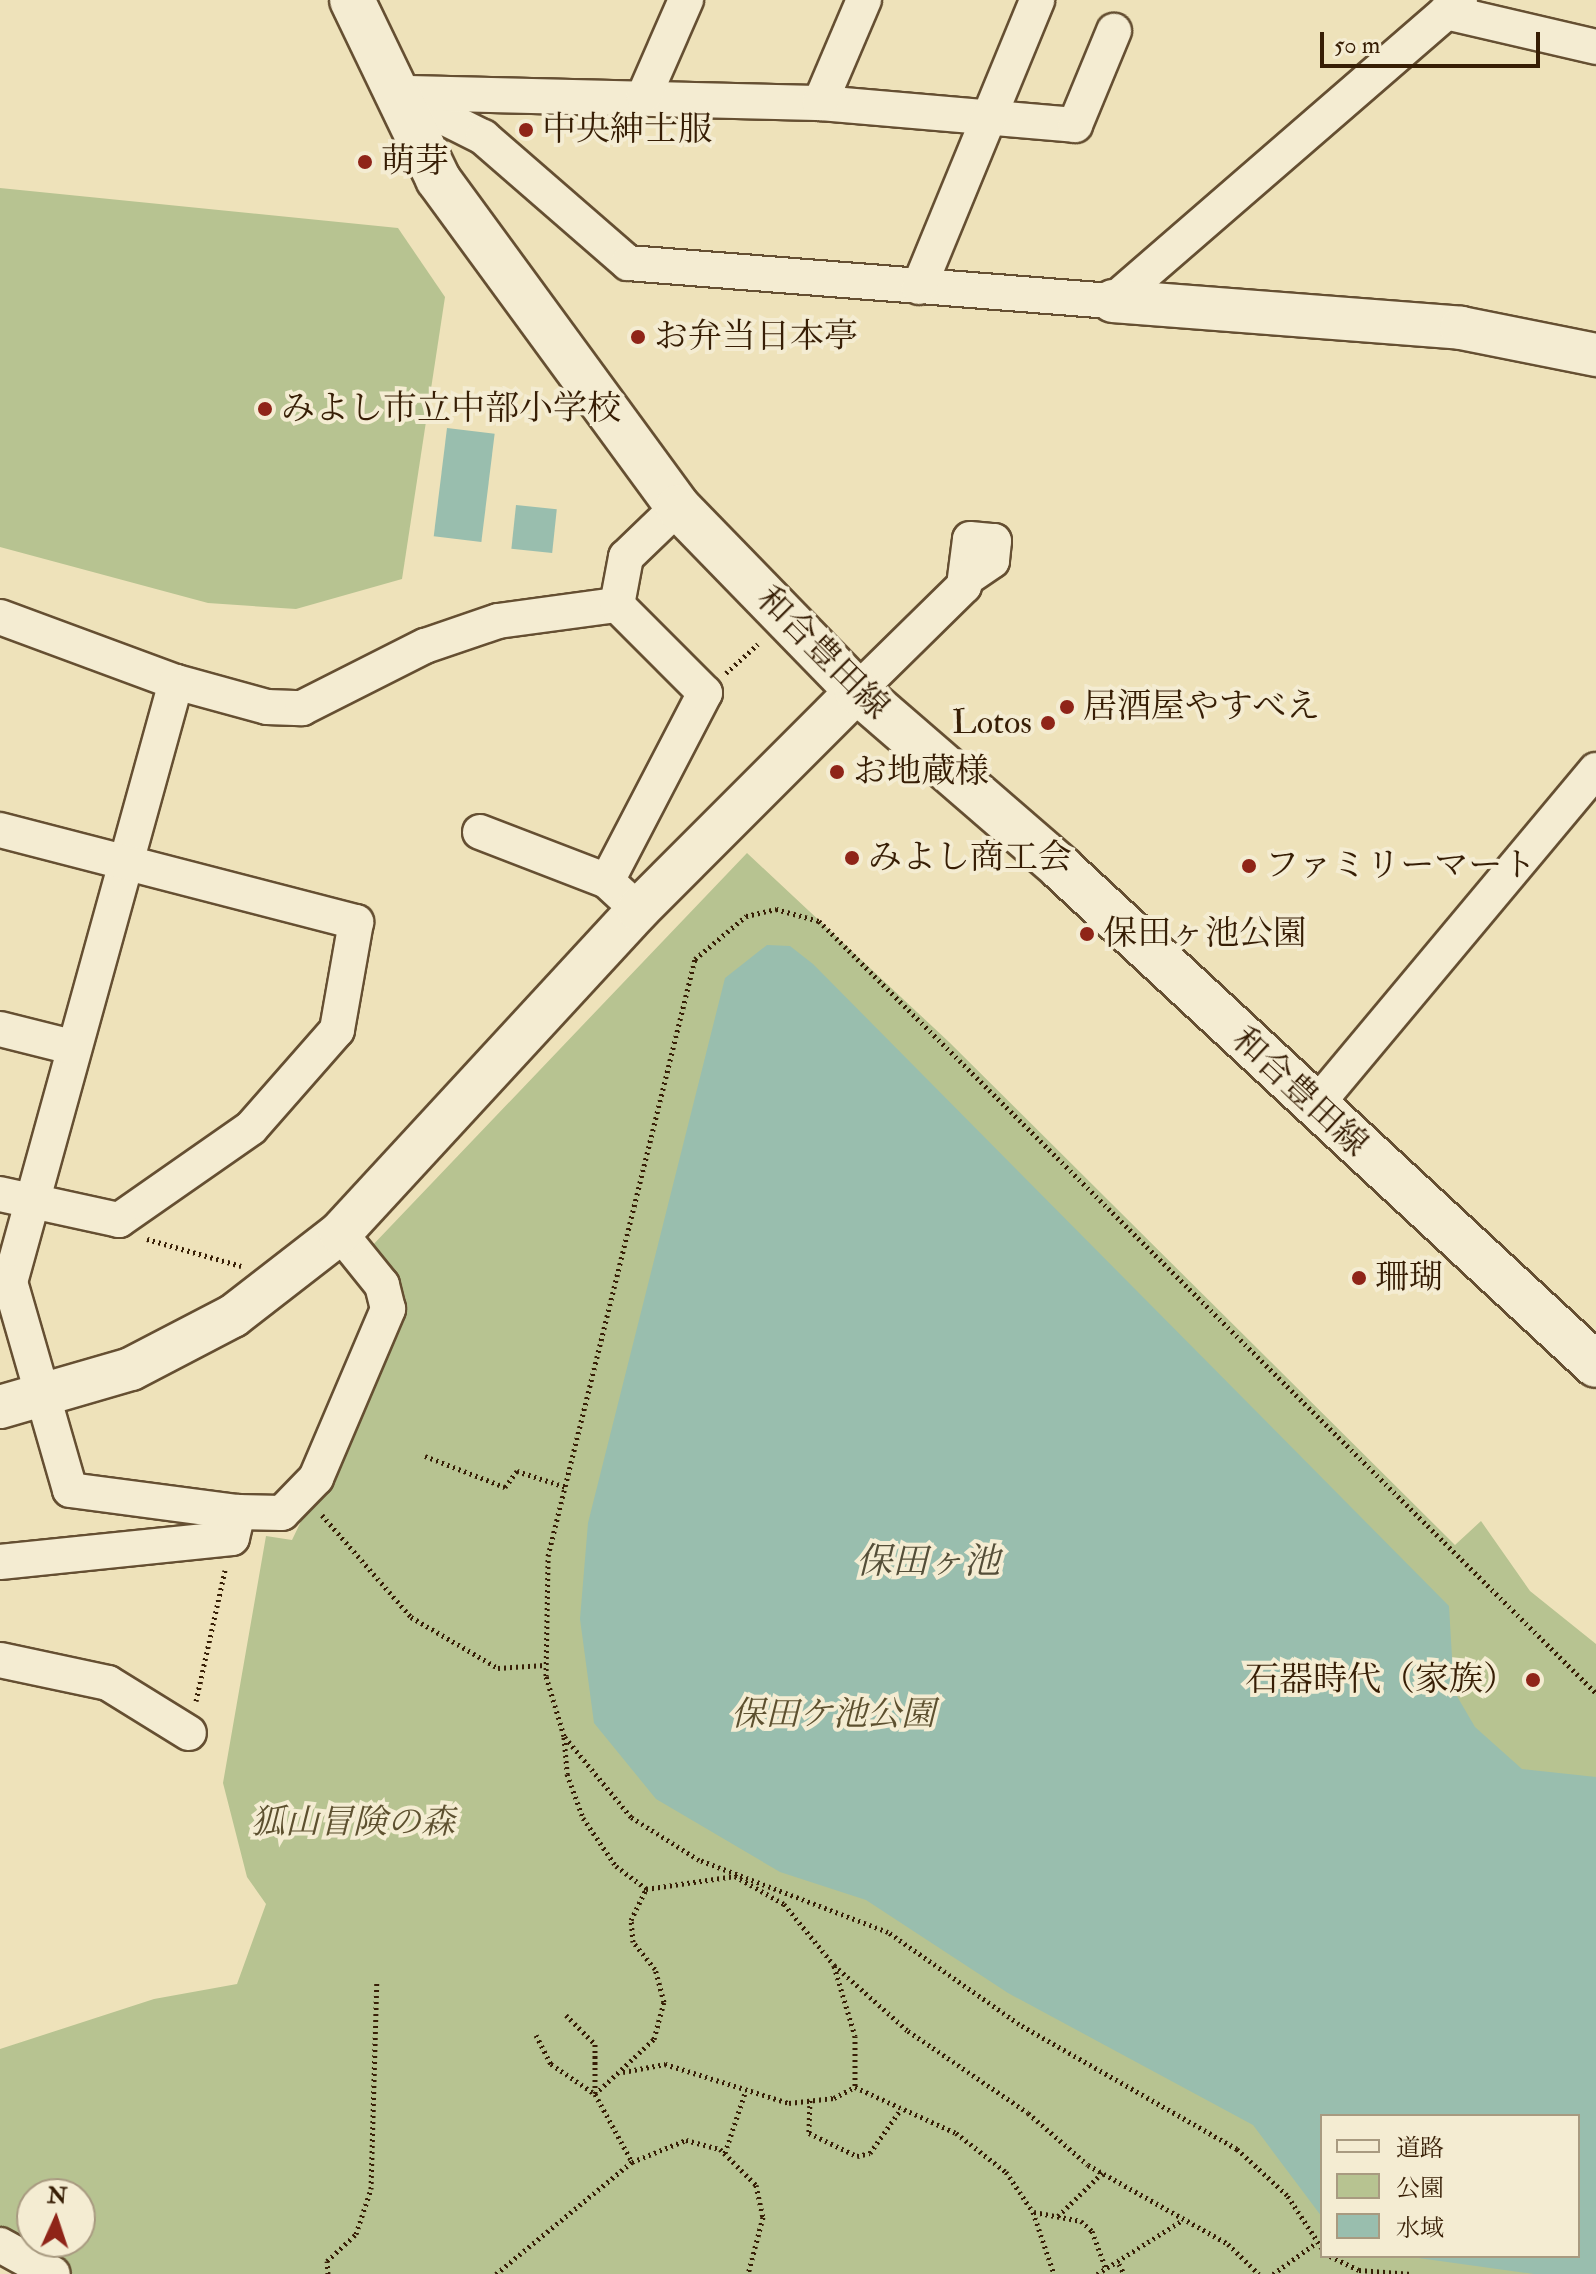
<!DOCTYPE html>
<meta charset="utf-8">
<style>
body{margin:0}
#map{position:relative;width:1596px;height:2274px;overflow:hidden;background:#eee2ba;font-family:"IM FELL Double Pica","Noto Serif JP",serif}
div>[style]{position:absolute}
.green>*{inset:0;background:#b7c391}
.water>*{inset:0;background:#99beae;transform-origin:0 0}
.path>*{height:5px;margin-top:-2.5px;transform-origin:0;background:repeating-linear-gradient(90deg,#371e05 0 2px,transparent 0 6px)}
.roads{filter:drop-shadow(2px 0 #654f32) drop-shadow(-2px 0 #654f32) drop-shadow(0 2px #654f32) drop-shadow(0 -2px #654f32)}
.minor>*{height:34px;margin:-17px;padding:0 17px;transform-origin:17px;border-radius:17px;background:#f4ecd2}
.tertiary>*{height:42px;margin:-21px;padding:0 21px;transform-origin:21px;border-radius:21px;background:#f4ecd2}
.secondary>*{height:44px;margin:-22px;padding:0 22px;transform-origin:22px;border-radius:22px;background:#f4ecd2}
.dots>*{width:22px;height:22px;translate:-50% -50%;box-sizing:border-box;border:4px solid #f4ecd2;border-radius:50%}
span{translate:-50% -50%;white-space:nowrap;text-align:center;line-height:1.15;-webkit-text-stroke:8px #f4ecd2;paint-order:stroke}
.poi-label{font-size:34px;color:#371e05}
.left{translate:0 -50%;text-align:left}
.right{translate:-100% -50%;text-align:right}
.street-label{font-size:34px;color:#371e05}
.park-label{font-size:34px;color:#5d502f;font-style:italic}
.water-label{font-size:36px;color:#544e38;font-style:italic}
.legend{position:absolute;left:1320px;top:2114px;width:260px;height:144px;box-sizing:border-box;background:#f4ecd2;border:2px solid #a89a80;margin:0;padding:10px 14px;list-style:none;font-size:24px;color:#371e05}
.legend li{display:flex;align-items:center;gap:16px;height:40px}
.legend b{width:40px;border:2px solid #a89a80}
.north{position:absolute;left:16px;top:2178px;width:80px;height:80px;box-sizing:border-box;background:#f4ecd2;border:2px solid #a89a80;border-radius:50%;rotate:3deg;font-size:22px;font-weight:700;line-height:32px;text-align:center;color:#371e05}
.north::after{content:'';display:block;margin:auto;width:28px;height:36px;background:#8f2418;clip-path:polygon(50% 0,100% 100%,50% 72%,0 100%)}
.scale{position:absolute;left:1320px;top:32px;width:220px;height:36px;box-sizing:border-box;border:4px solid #371e05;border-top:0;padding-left:10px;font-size:24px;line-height:28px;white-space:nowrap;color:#371e05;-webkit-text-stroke:6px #f4ecd2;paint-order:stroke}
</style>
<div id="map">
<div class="green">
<div style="clip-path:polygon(0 188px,398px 228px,445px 297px,402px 579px,296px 609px,208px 603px,0 547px)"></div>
<div style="clip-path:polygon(evenodd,747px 853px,949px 1042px,1455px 1545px,1481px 1521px,1530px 1591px,1596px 1644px,1596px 2274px,61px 2274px,0 2240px,0 2049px,154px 1999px,237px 1984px,266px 1904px,247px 1877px,223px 1783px,266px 1536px,292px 1540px,401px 1314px,369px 1249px,747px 853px,1322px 2116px,1578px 2116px,1578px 2256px,1322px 2256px,1322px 2116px,747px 853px,32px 2194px,80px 2194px,80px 2242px,32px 2242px,32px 2194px)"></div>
</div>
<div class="water">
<div style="left:447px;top:428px;width:48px;height:109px;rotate:7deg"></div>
<div style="left:516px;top:505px;width:41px;height:44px;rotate:6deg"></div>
<div style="clip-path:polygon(767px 945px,790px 946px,813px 964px,1449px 1606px,1454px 1691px,1475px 1727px,1522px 1769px,1596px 1777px,1596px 2274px,1534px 2274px,1404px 2256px,1578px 2256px,1578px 2116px,1322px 2116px,1322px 2217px,1253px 2125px,1008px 1993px,866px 1900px,780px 1872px,656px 1799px,594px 1723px,580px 1619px,588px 1523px,725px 978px)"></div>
</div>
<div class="path">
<div style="left:726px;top:673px;width:43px;rotate:-42.2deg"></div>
<div style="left:147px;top:1239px;width:98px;rotate:16deg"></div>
<div style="left:425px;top:1456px;width:86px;rotate:21.2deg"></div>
<div style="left:505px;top:1487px;width:20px;rotate:-53deg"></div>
<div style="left:517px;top:1471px;width:52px;rotate:18.1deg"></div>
<div style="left:322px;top:1515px;width:135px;rotate:48.9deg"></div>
<div style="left:411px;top:1617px;width:101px;rotate:30.4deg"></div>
<div style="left:498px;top:1668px;width:47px;rotate:-3.7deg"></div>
<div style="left:196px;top:1701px;width:134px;rotate:-77.5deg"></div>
<div style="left:564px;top:1737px;width:37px;rotate:85deg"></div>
<div style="left:567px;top:1774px;width:47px;rotate:70deg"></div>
<div style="left:583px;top:1818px;width:58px;rotate:55.5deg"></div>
<div style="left:616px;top:1866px;width:38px;rotate:37deg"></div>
<div style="left:646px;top:1889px;width:90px;rotate:-8.3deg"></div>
<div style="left:735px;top:1876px;width:56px;rotate:29.7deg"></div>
<div style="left:784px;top:1904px;width:79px;rotate:50.7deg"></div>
<div style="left:834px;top:1965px;width:99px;rotate:41.7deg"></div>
<div style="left:908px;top:2031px;width:145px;rotate:34.3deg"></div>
<div style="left:1028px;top:2113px;width:79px;rotate:40.9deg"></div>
<div style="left:1088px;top:2165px;width:161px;rotate:29.4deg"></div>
<div style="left:1228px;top:2244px;width:43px;rotate:44.1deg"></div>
<div style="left:834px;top:1966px;width:73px;rotate:73.3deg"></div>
<div style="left:855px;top:2036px;width:51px;rotate:90deg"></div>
<div style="left:566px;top:2015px;width:41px;rotate:45deg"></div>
<div style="left:595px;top:2044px;width:49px;rotate:90deg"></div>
<div style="left:536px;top:2035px;width:33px;rotate:63deg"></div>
<div style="left:551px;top:2064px;width:53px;rotate:34.3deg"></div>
<div style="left:595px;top:2094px;width:77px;rotate:61.4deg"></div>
<div style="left:623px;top:2072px;width:43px;rotate:-10.8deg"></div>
<div style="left:665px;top:2064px;width:130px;rotate:17.5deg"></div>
<div style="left:789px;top:2103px;width:45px;rotate:-6.3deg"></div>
<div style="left:834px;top:2098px;width:24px;rotate:-28deg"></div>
<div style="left:855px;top:2087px;width:111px;rotate:24.5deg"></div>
<div style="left:956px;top:2133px;width:63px;rotate:38deg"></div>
<div style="left:1006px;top:2172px;width:48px;rotate:56deg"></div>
<div style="left:1033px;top:2212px;width:65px;rotate:71.3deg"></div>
<div style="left:595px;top:2094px;width:81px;rotate:-43deg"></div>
<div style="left:654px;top:2039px;width:38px;rotate:-75deg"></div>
<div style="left:664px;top:2002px;width:34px;rotate:-105deg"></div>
<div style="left:655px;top:1969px;width:35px;rotate:-129deg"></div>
<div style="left:633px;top:1942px;width:22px;rotate:-95deg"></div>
<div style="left:631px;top:1920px;width:34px;rotate:-64deg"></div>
<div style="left:810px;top:2100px;width:33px;rotate:92deg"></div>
<div style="left:809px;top:2133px;width:53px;rotate:25.6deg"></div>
<div style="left:857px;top:2156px;width:13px;rotate:-13deg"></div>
<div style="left:870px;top:2153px;width:54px;rotate:-54.8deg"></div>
<div style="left:725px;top:2153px;width:63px;rotate:-71.6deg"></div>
<div style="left:1034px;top:2212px;width:48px;rotate:10.8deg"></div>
<div style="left:1081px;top:2221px;width:15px;rotate:42deg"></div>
<div style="left:1092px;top:2231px;width:40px;rotate:69.8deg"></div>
<div style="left:1058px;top:2216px;width:62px;rotate:-44.3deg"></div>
<div style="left:1322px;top:2248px;width:64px;rotate:-123.4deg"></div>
<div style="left:1287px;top:2195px;width:68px;rotate:-137.4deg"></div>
<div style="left:1237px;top:2149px;width:251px;rotate:-150.2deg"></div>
<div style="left:1019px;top:2024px;width:160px;rotate:-144.9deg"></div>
<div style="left:888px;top:1932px;width:202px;rotate:-159.1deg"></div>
<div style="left:699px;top:1860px;width:80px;rotate:-147.7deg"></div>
<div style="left:631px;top:1817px;width:105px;rotate:-129.6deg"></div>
<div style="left:564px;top:1736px;width:63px;rotate:-106.7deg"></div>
<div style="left:546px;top:1676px;width:120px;rotate:-89deg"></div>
<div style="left:548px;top:1556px;width:615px;rotate:-76.17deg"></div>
<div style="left:695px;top:959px;width:67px;rotate:-40.1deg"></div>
<div style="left:746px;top:916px;width:31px;rotate:-13deg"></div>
<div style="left:776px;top:909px;width:45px;rotate:15.6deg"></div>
<div style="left:819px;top:921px;width:1095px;rotate:44.82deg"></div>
<div style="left:1330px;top:2256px;width:32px;rotate:26deg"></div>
<div style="left:1359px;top:2270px;width:53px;rotate:4.3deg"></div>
<div style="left:1119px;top:2264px;width:11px;rotate:63deg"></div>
<div style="left:328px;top:2274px;width:13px;rotate:-94deg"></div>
<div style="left:327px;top:2261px;width:40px;rotate:-43deg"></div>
<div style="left:356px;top:2234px;width:47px;rotate:-71.6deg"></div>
<div style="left:371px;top:2189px;width:209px;rotate:-88.4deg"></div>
<div style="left:496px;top:2274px;width:176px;rotate:-39.5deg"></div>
<div style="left:632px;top:2162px;width:58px;rotate:-22.2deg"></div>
<div style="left:686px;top:2140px;width:35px;rotate:15deg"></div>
<div style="left:720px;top:2149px;width:51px;rotate:45deg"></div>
<div style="left:756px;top:2185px;width:33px;rotate:78deg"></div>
<div style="left:763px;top:2217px;width:59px;rotate:104.7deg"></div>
<div style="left:1097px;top:2274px;width:99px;rotate:-32.2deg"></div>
<div style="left:1273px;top:2274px;width:53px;rotate:-35.8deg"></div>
</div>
<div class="roads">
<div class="minor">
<div style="left:1446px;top:12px;width:154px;rotate:13.1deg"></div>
<div style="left:393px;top:92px;width:101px;rotate:26.6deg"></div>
<div style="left:483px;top:137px;width:192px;rotate:41deg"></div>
<div style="left:628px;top:263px;width:486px;rotate:4.5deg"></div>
<div style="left:1113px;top:301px;width:459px;rotate:-40.9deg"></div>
<div style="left:406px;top:93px;width:414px;rotate:1.4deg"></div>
<div style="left:820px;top:103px;width:256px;rotate:4.9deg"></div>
<div style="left:1075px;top:125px;width:102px;rotate:-67.5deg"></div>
<div style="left:644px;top:96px;width:105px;rotate:-66.4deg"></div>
<div style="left:820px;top:103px;width:112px;rotate:-66.9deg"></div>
<div style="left:919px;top:287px;width:310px;rotate:-67.6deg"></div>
<div style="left:0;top:617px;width:188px;rotate:20.3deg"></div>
<div style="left:176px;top:682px;width:94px;rotate:15.4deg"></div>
<div style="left:267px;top:707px;width:35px;rotate:2deg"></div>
<div style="left:302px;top:708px;width:138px;rotate:-26.8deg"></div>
<div style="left:425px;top:646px;width:77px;rotate:-18.9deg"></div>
<div style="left:498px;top:621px;width:120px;rotate:-7.7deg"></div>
<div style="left:617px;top:605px;width:49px;rotate:-79.4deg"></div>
<div style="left:626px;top:557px;width:72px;rotate:-43.9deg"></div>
<div style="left:176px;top:682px;width:623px;rotate:105.46deg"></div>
<div style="left:10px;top:1282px;width:216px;rotate:73.9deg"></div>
<div style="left:70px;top:1490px;width:169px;rotate:7.5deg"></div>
<div style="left:857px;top:691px;width:150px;rotate:-44.5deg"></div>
<div style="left:964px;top:586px;width:47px;rotate:-82.7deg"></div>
<div style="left:970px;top:539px;width:24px;rotate:5deg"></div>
<div style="left:994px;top:541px;width:20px;rotate:96deg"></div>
<div style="left:992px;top:561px;width:27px;rotate:146deg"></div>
<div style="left:0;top:830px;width:368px;rotate:14.5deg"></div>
<div style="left:356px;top:922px;width:110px;rotate:100deg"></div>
<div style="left:337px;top:1030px;width:130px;rotate:131.3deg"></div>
<div style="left:251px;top:1128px;width:161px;rotate:145.1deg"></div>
<div style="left:119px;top:1220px;width:122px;rotate:-167.7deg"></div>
<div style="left:480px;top:832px;width:136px;rotate:21.1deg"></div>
<div style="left:607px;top:881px;width:23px;rotate:43deg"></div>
<div style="left:607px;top:881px;width:212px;rotate:-62.5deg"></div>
<div style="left:705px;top:693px;width:124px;rotate:-135deg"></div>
<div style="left:0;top:1029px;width:74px;rotate:14deg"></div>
<div style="left:1315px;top:1106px;width:438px;rotate:-50.1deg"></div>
<div style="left:0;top:1562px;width:233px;rotate:-5.9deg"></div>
<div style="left:232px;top:1538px;width:27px;rotate:-77deg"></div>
<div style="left:238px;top:1512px;width:44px;rotate:1.3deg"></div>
<div style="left:282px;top:1513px;width:49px;rotate:-45.8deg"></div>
<div style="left:316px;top:1478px;width:184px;rotate:-66.9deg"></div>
<div style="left:388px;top:1309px;width:25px;rotate:-104deg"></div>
<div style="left:382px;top:1285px;width:67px;rotate:-128.9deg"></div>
<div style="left:0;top:1660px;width:110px;rotate:12deg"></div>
<div style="left:108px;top:1683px;width:95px;rotate:31.7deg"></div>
<div style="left:0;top:2245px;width:60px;rotate:28.7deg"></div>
</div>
<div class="tertiary">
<div style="left:1113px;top:301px;width:349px;rotate:4.4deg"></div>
<div style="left:1461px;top:328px;width:138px;rotate:11.3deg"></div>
<div style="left:0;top:1407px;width:136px;rotate:-16.2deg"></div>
<div style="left:131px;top:1369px;width:115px;rotate:-27.5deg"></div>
<div style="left:233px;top:1316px;width:135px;rotate:-37.8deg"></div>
<div style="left:340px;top:1233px;width:439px;rotate:-47.3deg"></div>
<div style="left:638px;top:910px;width:310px;rotate:-45deg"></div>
</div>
<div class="secondary">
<div style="left:352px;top:0;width:199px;rotate:64.3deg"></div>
<div style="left:438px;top:179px;width:406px;rotate:53.8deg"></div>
<div style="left:678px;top:507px;width:257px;rotate:45.8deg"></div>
<div style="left:857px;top:691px;width:270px;rotate:40.9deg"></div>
<div style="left:1061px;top:868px;width:730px;rotate:42.89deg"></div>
</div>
</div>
<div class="dots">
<div style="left:526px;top:130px;background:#8f2418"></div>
<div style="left:365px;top:162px;background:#8f2418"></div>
<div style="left:638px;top:337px;background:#8f2418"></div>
<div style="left:265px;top:409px;background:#8f2418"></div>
<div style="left:1067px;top:707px;background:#8f2418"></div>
<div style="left:1048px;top:723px;background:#8f2418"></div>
<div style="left:837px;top:772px;background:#8f2418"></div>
<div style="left:852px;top:858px;background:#8f2418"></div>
<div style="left:1249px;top:866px;background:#8f2418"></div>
<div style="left:1087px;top:934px;background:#8f2418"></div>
<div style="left:1359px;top:1278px;background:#8f2418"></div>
<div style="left:1533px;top:1680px;background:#8f2418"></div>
</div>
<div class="poi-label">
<span class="left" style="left:542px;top:130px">中央紳士服</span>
<span class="left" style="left:381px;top:162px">萌芽</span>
<span class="left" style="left:654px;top:337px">お弁当日本亭</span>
<span class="left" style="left:281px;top:409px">みよし市立中部小学校</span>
<span class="left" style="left:1083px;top:707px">居酒屋やすべえ</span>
<span class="right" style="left:1032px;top:723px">Lotos</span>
<span class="left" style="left:853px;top:772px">お地蔵様</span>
<span class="left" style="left:868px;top:858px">みよし商工会</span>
<span class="left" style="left:1265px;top:866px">ファミリーマート</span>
<span class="left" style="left:1103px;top:934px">保田ヶ池公園</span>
<span class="left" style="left:1375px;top:1278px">珊瑚</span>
<span class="right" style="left:1517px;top:1680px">石器時代（家族）</span>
</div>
<div class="street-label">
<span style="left:823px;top:653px;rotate:45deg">和合豊田線</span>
<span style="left:1300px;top:1092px;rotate:43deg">和合豊田線</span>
</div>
<div class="park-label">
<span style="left:833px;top:1715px">保田ケ池公園</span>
<span style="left:353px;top:1823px">狐山冒険の森</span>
</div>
<div class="water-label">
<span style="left:928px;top:1562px">保田ヶ池</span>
</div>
<ul class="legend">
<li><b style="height:10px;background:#f4ecd2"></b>道路</li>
<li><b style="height:22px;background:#b7c391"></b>公園</li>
<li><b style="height:22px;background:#99beae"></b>水域</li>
</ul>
<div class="north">N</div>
<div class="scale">50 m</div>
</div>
